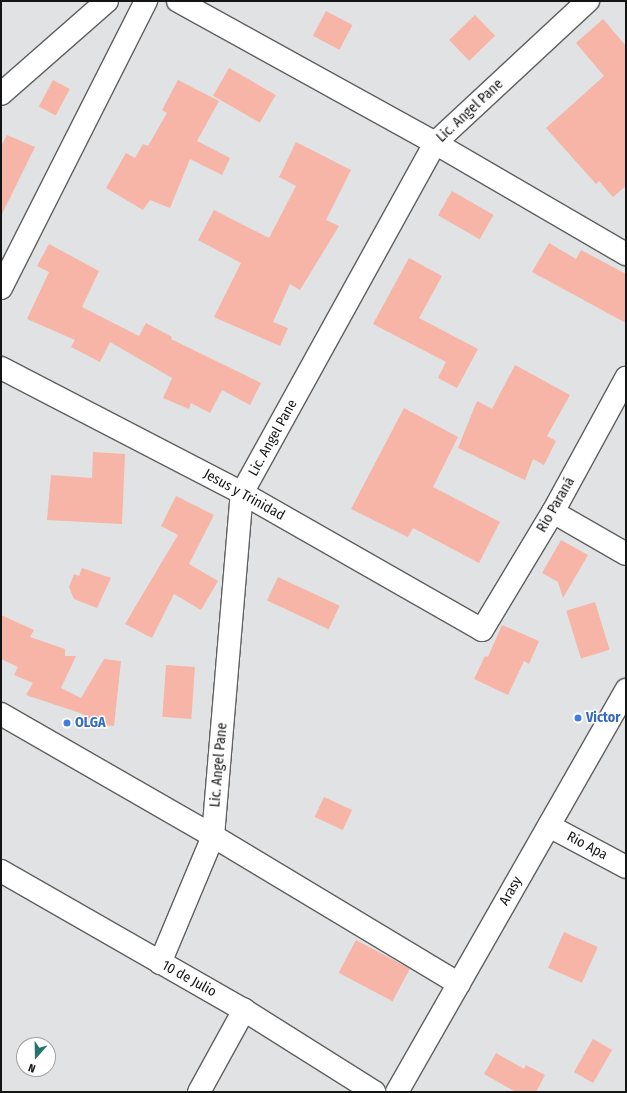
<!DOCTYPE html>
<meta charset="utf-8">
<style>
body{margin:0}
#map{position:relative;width:627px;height:1093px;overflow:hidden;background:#e1e2e3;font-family:"Fira Sans Condensed",sans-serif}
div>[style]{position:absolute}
.building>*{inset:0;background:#f6b5a6;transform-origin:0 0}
.roads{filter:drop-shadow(1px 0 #5f5f60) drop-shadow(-1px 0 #5f5f60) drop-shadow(0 1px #5f5f60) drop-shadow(0 -1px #5f5f60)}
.minor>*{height:22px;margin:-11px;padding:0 11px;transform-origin:11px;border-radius:11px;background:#fff}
.dots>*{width:11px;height:11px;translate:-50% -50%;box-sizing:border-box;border:2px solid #fff;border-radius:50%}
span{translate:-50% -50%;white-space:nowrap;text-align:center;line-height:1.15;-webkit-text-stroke:3px #fff;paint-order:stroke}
.street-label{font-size:14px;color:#131414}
.shop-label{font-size:14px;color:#366cbe;font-weight:700}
.left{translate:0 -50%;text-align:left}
.frame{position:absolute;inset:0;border:2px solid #131414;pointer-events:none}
.north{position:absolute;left:16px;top:1037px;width:40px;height:40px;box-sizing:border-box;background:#fff;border:1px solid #a1a1a1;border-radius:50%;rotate:200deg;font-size:11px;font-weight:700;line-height:16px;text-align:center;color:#131414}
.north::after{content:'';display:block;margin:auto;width:14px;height:18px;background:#2a736c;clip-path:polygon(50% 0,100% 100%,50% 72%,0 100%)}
</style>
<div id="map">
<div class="building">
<div style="left:326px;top:11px;width:30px;height:28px;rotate:28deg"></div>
<div style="left:475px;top:15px;width:29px;height:36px;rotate:46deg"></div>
<div style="clip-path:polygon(603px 19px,626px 46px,626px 186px,613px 197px,599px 181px,596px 184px,546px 128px,604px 76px,576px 43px)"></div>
<div style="left:229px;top:68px;width:54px;height:32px;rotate:30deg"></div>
<div style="left:53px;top:80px;width:19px;height:30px;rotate:28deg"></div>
<div style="clip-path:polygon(178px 80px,219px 101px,197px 141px,230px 158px,222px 175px,190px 159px,170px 208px,150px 200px,143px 210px,106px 188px,126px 153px,135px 158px,143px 144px,148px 146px,167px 113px,162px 110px)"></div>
<div style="clip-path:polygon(7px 135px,35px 147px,1px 216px,1px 146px)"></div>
<div style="clip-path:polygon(296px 142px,351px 170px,326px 220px,339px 226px,300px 290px,290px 284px,273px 322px,288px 328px,280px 346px,214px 317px,241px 263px,198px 240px,214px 210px,269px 238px,296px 186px,279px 177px)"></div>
<div style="left:452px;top:191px;width:48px;height:28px;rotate:30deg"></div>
<div style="clip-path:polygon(549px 243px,576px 259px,581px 250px,626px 274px,626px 323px,532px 272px)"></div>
<div style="clip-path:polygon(49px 244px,99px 271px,82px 307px,139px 336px,146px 323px,172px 337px,171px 339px,261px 383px,250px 405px,222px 390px,210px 413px,191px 403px,189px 409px,163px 398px,172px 378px,110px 342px,100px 362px,71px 347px,75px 340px,27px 319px,49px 272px,37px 266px)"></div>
<div style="clip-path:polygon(409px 258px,442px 276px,419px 318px,478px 349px,457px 388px,438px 378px,446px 362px,373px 324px)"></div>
<div style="clip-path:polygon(515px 365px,570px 395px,547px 436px,556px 441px,544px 465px,533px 459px,525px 480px,458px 448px,477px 401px,492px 409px)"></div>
<div style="clip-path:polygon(404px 408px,458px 437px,433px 487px,500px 522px,479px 563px,413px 528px,408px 537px,351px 509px)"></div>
<div style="clip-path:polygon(93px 452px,125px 454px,122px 524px,47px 520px,51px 475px,92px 478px)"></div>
<div style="clip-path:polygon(176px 496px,214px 515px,189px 564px,218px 581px,201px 610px,174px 594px,152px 638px,125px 624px,178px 535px,161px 526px)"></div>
<div style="clip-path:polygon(561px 540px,588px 555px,563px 598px,558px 582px,542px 573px)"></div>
<div style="clip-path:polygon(82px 568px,111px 578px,97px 608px,74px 599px,69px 587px,74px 574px,79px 576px)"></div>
<div style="left:278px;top:577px;width:68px;height:26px;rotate:25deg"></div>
<div style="left:595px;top:602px;width:50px;height:30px;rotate:73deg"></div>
<div style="clip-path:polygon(1px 615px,34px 630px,30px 637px,65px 649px,65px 656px,76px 656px,61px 688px,81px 698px,104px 659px,121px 661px,114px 726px,82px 723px,83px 714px,26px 695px,33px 683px,14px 675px,18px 667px,1px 659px)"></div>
<div style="clip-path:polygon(502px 625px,539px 641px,529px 664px,524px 661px,508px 695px,474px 679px,485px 656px,488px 657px)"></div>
<div style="left:166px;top:665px;width:29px;height:52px;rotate:4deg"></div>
<div style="left:324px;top:797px;width:31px;height:22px;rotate:25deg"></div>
<div style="left:564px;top:932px;width:37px;height:39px;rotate:24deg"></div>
<div style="left:356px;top:940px;width:61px;height:37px;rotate:28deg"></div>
<div style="left:593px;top:1039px;width:22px;height:38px;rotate:30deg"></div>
<div style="clip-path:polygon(496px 1053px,524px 1069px,526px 1065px,545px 1075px,536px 1092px,516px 1092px,484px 1074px)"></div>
</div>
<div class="roads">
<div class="minor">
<div style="left:178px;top:1px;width:294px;rotate:28.9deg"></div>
<div style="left:435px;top:143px;width:221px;rotate:30.2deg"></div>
<div style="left:1px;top:94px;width:141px;rotate:-41.3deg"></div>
<div style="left:1px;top:288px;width:322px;rotate:-63.2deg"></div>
<div style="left:1px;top:368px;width:271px;rotate:27.4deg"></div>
<div style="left:242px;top:493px;width:276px;rotate:29.7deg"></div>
<div style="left:482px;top:630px;width:138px;rotate:-59deg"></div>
<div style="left:553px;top:512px;width:153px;rotate:-61.4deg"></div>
<div style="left:553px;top:512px;width:84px;rotate:29.9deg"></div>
<div style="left:1px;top:714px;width:245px;rotate:29.9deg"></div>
<div style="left:213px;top:836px;width:287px;rotate:31deg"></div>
<div style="left:549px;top:826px;width:87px;rotate:28deg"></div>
<div style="left:1px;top:871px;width:280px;rotate:29.8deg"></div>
<div style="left:244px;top:1010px;width:154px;rotate:32.2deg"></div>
<div style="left:160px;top:963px;width:138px;rotate:-67.3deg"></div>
<div style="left:213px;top:836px;width:344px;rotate:-85.2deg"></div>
<div style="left:242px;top:493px;width:400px;rotate:-61.1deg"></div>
<div style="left:435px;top:143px;width:209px;rotate:-42.9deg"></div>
<div style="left:199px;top:1092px;width:94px;rotate:-61.2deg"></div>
<div style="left:397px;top:1092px;width:463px;rotate:-60.3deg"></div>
</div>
</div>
<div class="dots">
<div style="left:578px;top:718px;background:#3f7fe0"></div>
<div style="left:67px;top:723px;background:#3f7fe0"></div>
</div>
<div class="street-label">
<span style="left:470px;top:111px;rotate:-43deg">Lic. Angel Pane</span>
<span style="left:273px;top:438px;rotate:-61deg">Lic. Angel Pane</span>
<span style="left:244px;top:495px;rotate:29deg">Jesus y Trinidad</span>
<span style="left:556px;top:505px;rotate:-60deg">Rio Paraná</span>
<span style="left:219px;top:765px;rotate:-85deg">Lic. Angel Pane</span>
<span style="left:587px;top:846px;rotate:28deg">Rio Apa</span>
<span style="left:511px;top:891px;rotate:-60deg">Arasy</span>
<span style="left:189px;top:979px;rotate:29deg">10 de Julio</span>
</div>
<div class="shop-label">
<span class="left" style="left:586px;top:718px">Victor</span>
<span class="left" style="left:75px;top:723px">OLGA</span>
</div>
<div class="frame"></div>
<div class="north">N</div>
</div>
